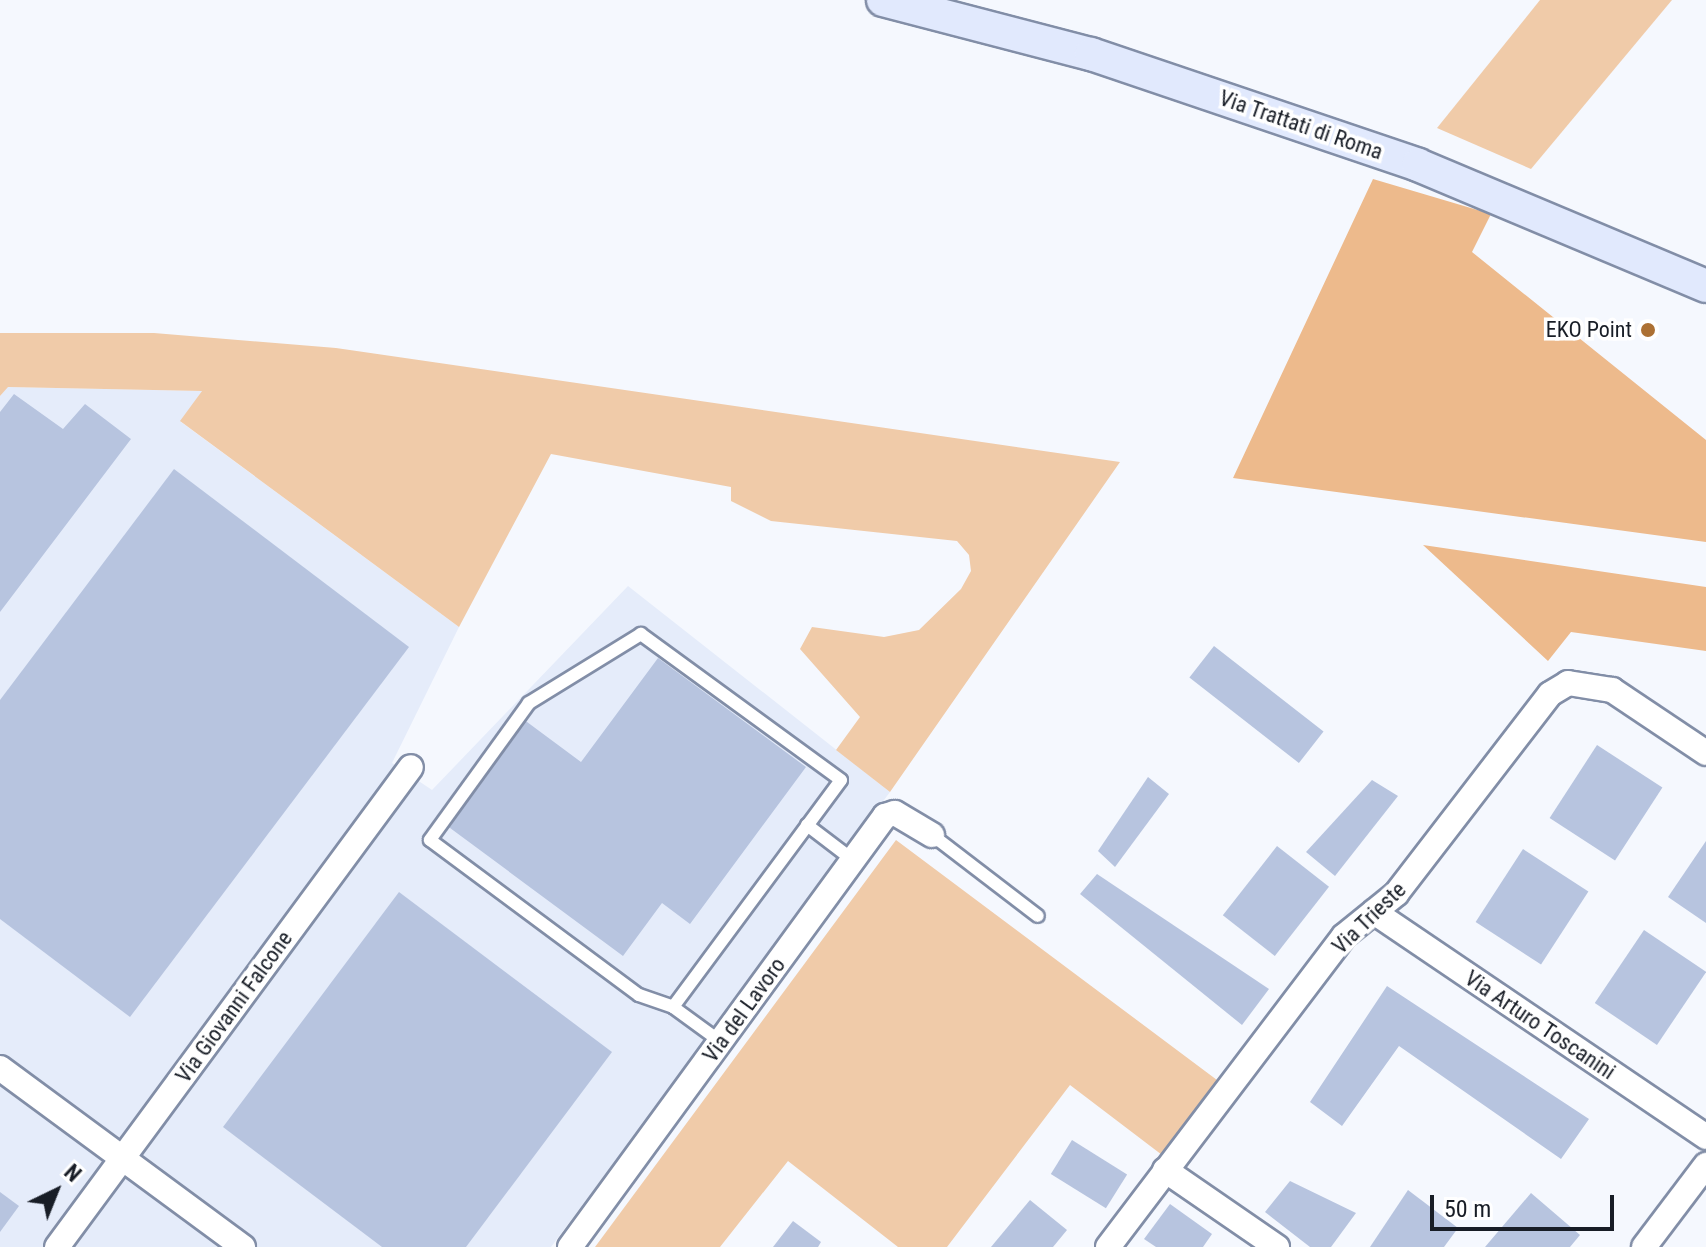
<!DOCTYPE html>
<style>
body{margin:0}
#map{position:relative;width:1706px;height:1247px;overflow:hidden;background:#f5f8fe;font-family:"Roboto Condensed",sans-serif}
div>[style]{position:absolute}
.built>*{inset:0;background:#e5ecfa}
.green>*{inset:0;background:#f0cba9}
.forest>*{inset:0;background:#edba8c}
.building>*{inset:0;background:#b7c4df;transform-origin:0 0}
.roads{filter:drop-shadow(2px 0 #828ea7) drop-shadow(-2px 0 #828ea7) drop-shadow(0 2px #828ea7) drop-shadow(0 -2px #828ea7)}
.lane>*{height:12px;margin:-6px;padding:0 6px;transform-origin:6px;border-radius:6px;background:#fff}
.street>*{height:24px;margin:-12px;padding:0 12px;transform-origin:12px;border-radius:12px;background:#fff}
.secondary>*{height:32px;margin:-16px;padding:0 16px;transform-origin:16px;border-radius:16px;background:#e1e9fd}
.dots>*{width:22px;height:22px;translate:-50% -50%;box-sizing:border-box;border:4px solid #fff;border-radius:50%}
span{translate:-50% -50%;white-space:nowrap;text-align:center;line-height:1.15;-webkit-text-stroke:7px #fff;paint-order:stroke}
.street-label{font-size:22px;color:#181d26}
.poi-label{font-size:22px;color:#181d26}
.right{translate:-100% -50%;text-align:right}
.north{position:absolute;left:16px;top:1151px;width:80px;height:80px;-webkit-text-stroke:6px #fff;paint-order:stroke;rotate:43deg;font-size:22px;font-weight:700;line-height:32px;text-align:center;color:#181d26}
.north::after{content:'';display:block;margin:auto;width:28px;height:36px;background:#181d26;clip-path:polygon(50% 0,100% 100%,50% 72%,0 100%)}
.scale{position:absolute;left:1430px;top:1195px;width:184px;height:36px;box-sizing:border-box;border:4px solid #181d26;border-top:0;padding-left:10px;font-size:24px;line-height:28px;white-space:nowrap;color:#181d26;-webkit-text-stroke:6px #fff;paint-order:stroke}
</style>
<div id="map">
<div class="built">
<div style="clip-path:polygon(7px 387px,202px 391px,181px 422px,459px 627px,392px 763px,432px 790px,628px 586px,890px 792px,551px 1247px,0 1247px,0 396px)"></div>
</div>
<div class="green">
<div style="clip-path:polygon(1540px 0,1672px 0,1531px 169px,1437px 128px)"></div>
<div style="clip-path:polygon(0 333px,154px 333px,336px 348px,1120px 462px,890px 792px,836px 750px,860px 717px,800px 649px,812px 627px,884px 637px,919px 630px,961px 589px,971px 571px,969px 555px,957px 541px,771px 521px,731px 501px,731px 487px,551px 454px,459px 627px,180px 421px,202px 391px,8px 387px,0 396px)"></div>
<div style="clip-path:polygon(896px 840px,1217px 1080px,1166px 1158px,1070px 1085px,947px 1247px,898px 1247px,788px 1161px,720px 1247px,595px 1247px)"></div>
</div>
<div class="forest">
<div style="clip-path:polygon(1373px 179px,1491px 214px,1472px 252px,1706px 440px,1706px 542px,1233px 478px)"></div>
<div style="clip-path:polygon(1423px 545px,1706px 587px,1706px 651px,1571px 632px,1548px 661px)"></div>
</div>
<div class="building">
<div style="clip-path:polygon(14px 394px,63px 429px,85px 404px,131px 439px,0 612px,0 412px)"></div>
<div style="clip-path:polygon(174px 469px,409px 647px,130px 1017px,0 919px,0 700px)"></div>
<div style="left:1214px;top:646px;width:139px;height:40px;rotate:38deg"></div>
<div style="clip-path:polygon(658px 658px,806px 767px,690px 924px,662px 903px,623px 956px,446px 825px,523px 719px,581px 762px)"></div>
<div style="left:1597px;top:745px;width:78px;height:87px;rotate:33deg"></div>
<div style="clip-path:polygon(1148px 777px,1169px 794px,1115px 867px,1098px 851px)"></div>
<div style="clip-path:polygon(1372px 780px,1398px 796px,1335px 876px,1306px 852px)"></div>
<div style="clip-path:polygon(1706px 841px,1706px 923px,1668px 897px)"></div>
<div style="left:1277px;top:846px;width:66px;height:88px;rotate:38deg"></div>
<div style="left:1523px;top:849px;width:78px;height:87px;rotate:33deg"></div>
<div style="clip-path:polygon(1097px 874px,1269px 989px,1242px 1025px,1080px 894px)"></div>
<div style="clip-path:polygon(399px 892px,612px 1052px,466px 1247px,382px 1247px,223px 1127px)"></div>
<div style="left:1644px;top:930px;width:75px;height:88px;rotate:34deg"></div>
<div style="clip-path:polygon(1387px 986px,1589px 1119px,1561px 1159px,1399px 1046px,1342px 1126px,1310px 1102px)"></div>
<div style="left:1072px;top:1140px;width:65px;height:40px;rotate:32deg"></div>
<div style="clip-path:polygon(1290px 1181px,1356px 1213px,1331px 1247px,1310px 1247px,1265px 1212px)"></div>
<div style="clip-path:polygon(1408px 1190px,1458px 1228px,1444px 1247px,1370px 1247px)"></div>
<div style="clip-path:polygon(0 1192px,19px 1206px,0 1232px)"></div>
<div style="clip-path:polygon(1531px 1193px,1580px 1235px,1570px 1247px,1485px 1247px)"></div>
<div style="clip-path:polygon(1030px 1200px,1067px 1230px,1053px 1247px,991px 1247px)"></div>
<div style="clip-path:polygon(1170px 1204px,1212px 1234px,1203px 1247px,1156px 1247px,1144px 1239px)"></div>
<div style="clip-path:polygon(793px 1221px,821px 1242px,818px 1247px,773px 1247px)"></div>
</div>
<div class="roads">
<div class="lane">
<div style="left:807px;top:825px;width:58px;rotate:37.3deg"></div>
<div style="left:932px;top:835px;width:133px;rotate:37.4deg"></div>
<div style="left:673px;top:1007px;width:282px;rotate:-53.5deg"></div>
<div style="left:841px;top:780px;width:248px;rotate:-143.9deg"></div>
<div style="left:641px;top:634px;width:132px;rotate:148.4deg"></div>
<div style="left:529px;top:703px;width:169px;rotate:125.9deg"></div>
<div style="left:430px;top:840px;width:260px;rotate:36.6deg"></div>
<div style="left:639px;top:995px;width:36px;rotate:19deg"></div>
<div style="left:673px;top:1007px;width:59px;rotate:36.1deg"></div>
</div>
<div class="street">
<div style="left:1374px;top:912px;width:401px;rotate:34.1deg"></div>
<div style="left:0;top:1068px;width:302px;rotate:36.4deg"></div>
<div style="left:1165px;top:1170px;width:136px;rotate:34.5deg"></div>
<div style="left:57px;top:1247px;width:596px;rotate:-53.59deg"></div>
<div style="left:570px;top:1247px;width:534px;rotate:-53.84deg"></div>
<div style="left:885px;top:816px;width:10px;rotate:-17deg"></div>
<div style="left:895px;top:813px;width:43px;rotate:30.7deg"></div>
<div style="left:1108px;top:1247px;width:390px;rotate:-52.8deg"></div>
<div style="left:1344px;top:936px;width:67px;rotate:-38.9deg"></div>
<div style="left:1396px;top:894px;width:252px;rotate:-52.4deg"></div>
<div style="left:1550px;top:694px;width:21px;rotate:-31deg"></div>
<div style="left:1568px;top:683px;width:45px;rotate:9deg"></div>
<div style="left:1612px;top:690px;width:113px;rotate:33.8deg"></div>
<div style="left:1644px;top:1247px;width:103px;rotate:-52.9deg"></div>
</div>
<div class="secondary">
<div style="left:883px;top:0;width:215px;rotate:14.6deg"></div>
<div style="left:1091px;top:54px;width:345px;rotate:18.7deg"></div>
<div style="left:1418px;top:165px;width:312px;rotate:22.8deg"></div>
</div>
</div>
<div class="dots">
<div style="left:1648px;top:330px;background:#ac7033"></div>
</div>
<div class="street-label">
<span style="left:1301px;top:125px;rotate:19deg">Via Trattati di Roma</span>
<span style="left:1369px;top:918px;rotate:-44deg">Via Trieste</span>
<span style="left:234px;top:1007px;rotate:-54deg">Via Giovanni Falcone</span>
<span style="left:744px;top:1010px;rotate:-54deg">Via del Lavoro</span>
<span style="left:1540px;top:1025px;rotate:34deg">Via Arturo Toscanini</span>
</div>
<div class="poi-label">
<span class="right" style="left:1632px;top:330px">EKO Point</span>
</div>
<div class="north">N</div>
<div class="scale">50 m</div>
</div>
